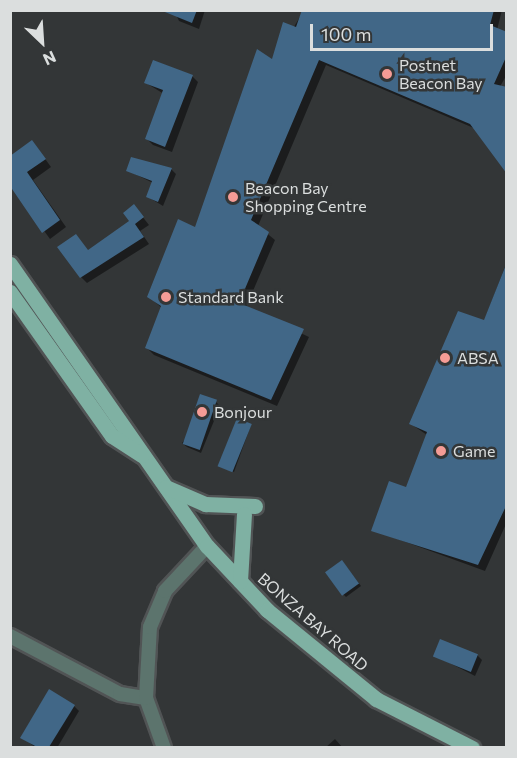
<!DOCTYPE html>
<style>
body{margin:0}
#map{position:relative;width:517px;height:758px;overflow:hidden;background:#333637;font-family:Commissioner,sans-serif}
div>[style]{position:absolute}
.shadow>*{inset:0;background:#0007}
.building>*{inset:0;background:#416787;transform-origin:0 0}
.roads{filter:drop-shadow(2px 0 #515455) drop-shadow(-2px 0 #515455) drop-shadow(0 2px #515455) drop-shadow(0 -2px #515455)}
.minor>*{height:14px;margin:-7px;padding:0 7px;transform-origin:7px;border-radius:7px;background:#5c746d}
.major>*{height:15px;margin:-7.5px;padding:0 7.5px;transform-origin:7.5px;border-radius:7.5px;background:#7fb1a3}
.dots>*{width:16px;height:16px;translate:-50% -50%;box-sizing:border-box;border:3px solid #333637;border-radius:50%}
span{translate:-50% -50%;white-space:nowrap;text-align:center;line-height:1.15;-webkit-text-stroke:5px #333637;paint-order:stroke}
.poi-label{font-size:16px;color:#dbdede}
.left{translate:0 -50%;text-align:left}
.street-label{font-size:16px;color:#dbdede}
.frame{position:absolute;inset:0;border:12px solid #dbdede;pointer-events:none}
.north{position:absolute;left:12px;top:12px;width:60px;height:60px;-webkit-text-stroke:4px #333637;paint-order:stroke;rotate:155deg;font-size:16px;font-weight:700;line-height:24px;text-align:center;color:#dbdede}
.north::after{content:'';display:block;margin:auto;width:21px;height:27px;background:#dbdede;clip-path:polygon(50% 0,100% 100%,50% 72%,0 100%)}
.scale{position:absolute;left:310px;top:24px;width:183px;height:27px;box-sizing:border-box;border:3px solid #dbdede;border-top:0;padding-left:8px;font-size:18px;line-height:21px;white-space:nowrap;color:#dbdede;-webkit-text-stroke:4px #333637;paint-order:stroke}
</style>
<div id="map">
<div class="shadow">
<div style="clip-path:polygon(174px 10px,205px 10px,199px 29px,179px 21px)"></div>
<div style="clip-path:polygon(304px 10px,502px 10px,497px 30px,506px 33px,506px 76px,476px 129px,326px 65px,258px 226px,275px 240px,246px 307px,309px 337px,277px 406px,154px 355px,147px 348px,162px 308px,149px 297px,196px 229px,273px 62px)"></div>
<div style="clip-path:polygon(192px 76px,198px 82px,172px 152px,153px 145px,147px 139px,164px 94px,146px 83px)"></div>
<div style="clip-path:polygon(38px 149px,51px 167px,33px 180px,66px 227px,50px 239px,10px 184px)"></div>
<div style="clip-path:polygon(171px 169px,176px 174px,163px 206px,148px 197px,153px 183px,127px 170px)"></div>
<div style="clip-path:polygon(134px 206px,149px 225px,140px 231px,149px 244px,87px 283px,81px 277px,89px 252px,131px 221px)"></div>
<div style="clip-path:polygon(506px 264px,506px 524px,485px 571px,373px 530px,406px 489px,427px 435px,411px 424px,484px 322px)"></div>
<div style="clip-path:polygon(216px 402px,220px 406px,201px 453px,187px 447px,182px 443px)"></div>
<div style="clip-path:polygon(251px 425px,234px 472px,221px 467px,219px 466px)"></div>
<div style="clip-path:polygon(345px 565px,361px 586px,346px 597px,343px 594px)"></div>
<div style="clip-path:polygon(477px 655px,482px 660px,475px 676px,436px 656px)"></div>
<div style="clip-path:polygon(74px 706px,79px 711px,57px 748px,36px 748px,22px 737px)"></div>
<div style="clip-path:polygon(335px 739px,343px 748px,325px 748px)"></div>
</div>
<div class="building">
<div style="clip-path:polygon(160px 10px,197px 10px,192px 23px)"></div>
<div style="clip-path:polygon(302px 10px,494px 10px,490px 25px,507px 32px,507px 55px,494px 84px,507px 87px,507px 174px,470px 124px,319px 60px,251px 220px,269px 232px,239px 303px,304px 329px,271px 400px,145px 348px,161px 306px,147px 297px,178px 219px,195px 227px,257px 49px,272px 59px,283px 22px,296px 27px)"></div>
<div style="clip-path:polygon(153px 60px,193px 75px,165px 147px,145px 139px,163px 90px,144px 83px)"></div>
<div style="clip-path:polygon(32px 140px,46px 159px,27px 172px,60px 220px,42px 233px,10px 186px,10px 156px)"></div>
<div style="clip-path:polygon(131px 157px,172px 168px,158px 202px,146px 197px,152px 181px,126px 171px)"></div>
<div style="clip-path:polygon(134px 204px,144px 217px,135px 224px,144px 237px,80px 278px,57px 247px,76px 234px,88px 250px,129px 221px,123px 213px)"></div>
<div style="clip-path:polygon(507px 262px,507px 504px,478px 565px,371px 531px,389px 481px,406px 487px,427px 432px,409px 424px,458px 311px,484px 320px)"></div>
<div style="left:200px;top:394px;width:18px;height:53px;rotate:19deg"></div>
<div style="left:237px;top:418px;width:16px;height:52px;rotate:22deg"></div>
<div style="left:342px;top:560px;width:29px;height:21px;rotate:54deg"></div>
<div style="left:440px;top:639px;width:41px;height:19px;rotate:22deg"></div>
<div style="clip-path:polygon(49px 689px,75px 705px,49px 747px,37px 747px,20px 738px)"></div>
</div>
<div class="roads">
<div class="minor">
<div style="left:10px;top:636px;width:124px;rotate:27.8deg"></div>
<div style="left:120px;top:694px;width:26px;rotate:9deg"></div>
<div style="left:164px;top:748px;width:53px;rotate:-109.8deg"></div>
<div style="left:146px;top:698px;width:71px;rotate:-86.8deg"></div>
<div style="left:150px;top:627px;width:39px;rotate:-67deg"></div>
<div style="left:165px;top:591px;width:62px;rotate:-47deg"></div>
</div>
<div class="major">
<div style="left:10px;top:264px;width:344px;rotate:55.1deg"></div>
<div style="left:207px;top:546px;width:88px;rotate:46.8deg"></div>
<div style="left:267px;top:610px;width:141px;rotate:39.2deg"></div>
<div style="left:376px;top:699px;width:108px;rotate:27deg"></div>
<div style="left:10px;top:292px;width:176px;rotate:54.7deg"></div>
<div style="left:112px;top:436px;width:35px;rotate:33deg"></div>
<div style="left:166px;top:487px;width:43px;rotate:23.6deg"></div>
<div style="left:205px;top:504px;width:50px;rotate:2.3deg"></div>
<div style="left:240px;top:581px;width:67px;rotate:-86.6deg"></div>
</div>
</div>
<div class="dots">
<div style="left:387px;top:74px;background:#f59c96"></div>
<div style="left:233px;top:197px;background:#f59c96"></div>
<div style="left:166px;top:297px;background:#f59c96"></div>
<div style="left:445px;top:358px;background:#f59c96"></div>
<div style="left:202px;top:412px;background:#f59c96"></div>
<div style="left:441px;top:451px;background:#f59c96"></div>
</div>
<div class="poi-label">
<span class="left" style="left:399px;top:74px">Postnet<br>Beacon Bay</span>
<span class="left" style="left:245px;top:197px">Beacon Bay<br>Shopping Centre</span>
<span class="left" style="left:178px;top:297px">Standard Bank</span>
<span class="left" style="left:457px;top:358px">ABSA</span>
<span class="left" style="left:214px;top:412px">Bonjour</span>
<span class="left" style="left:453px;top:451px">Game</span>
</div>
<div class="street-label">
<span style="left:313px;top:622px;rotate:41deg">BONZA BAY ROAD</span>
</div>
<div class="frame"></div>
<div class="north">N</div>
<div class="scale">100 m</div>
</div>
